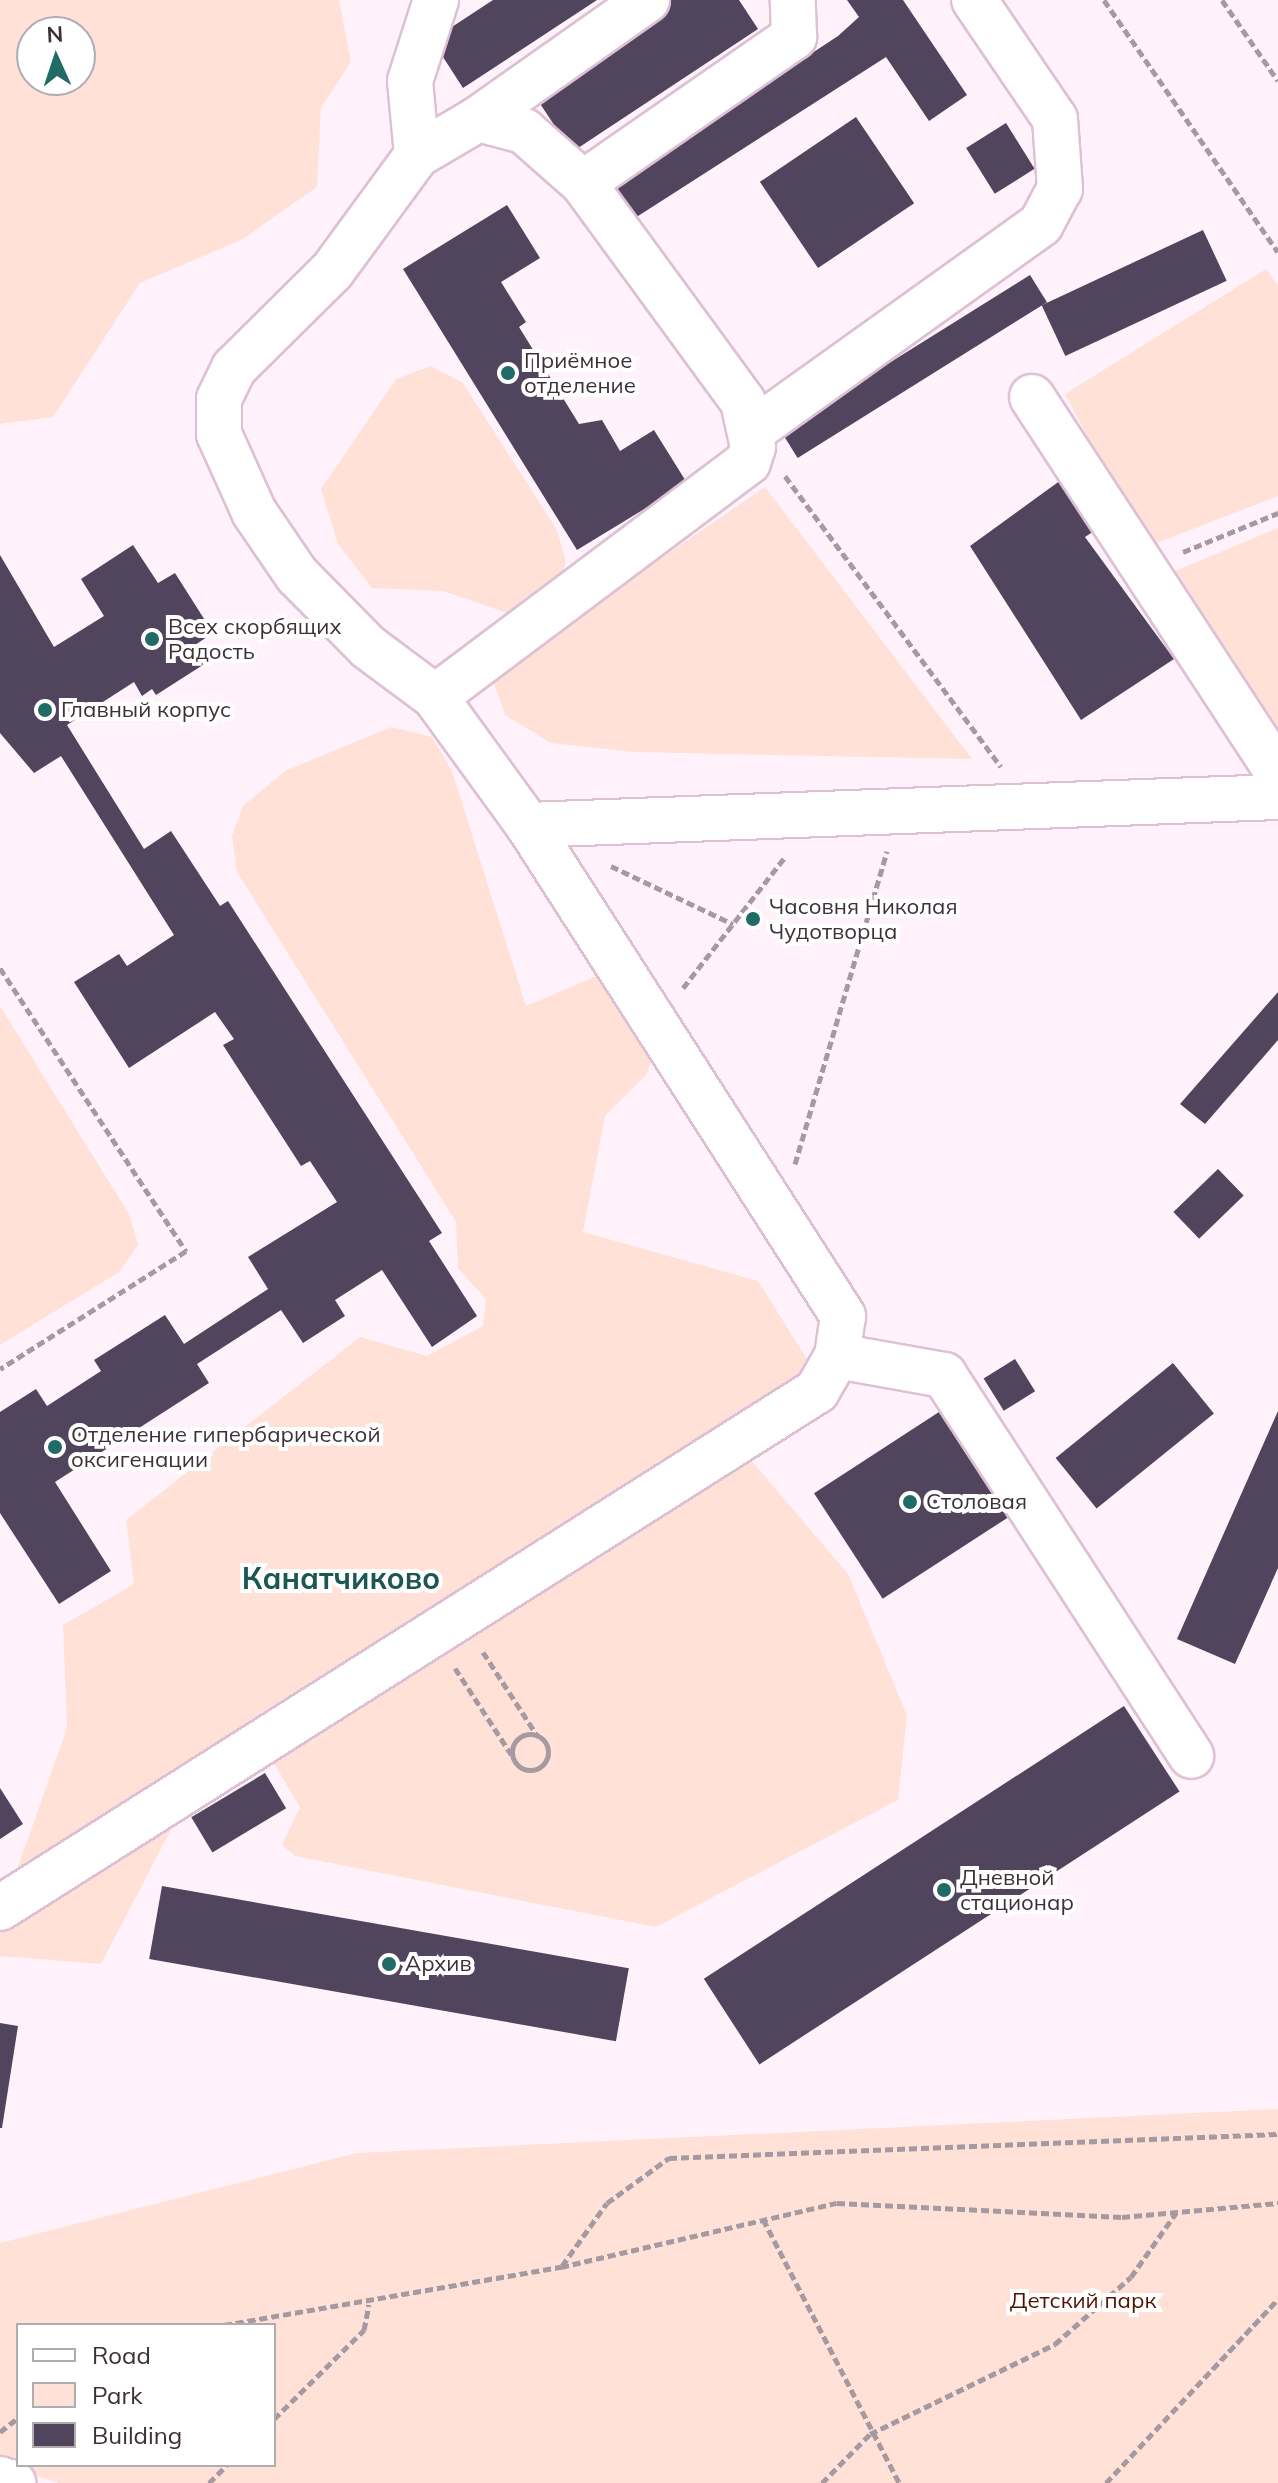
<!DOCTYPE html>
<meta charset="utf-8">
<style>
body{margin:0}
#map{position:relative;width:1278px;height:2483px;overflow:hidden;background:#fff2fb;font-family:Mulish,sans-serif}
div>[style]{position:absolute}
.green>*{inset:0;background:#ffe1d8}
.building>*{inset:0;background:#51445d;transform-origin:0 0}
.path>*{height:5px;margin-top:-2.5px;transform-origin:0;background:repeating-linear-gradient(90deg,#a599a2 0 8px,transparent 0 12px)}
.path>.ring{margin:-2.5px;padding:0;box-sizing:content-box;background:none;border:5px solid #a599a2;border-radius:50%}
.roads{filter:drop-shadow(2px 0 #dec0d5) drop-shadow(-2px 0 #dec0d5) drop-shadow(0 2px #dec0d5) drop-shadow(0 -2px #dec0d5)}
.minor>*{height:44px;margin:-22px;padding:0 22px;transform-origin:22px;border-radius:22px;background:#fff}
.dots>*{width:22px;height:22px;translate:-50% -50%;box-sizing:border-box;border:4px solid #fff;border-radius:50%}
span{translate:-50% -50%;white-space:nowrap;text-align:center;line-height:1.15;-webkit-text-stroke:8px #fff;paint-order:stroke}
.poi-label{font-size:22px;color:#3c3039}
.left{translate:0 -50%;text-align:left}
.park-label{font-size:22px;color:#4f1200}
.district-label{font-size:30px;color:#1c5753;font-weight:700}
.legend{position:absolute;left:16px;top:2323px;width:260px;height:144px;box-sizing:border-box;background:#fff;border:2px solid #b1acb0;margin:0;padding:10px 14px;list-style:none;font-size:24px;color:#3c3039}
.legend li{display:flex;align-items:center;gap:16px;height:40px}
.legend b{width:40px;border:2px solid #b1acb0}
.north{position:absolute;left:16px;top:16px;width:80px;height:80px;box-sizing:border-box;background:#fff;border:2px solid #b1acb0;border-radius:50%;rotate:357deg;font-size:22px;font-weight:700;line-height:32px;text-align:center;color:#3c3039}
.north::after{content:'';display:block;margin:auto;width:28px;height:36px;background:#216b67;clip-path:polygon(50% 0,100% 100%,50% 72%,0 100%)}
</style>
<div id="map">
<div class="green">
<div style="clip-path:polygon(evenodd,0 0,339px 0,351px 62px,321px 108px,317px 187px,243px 239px,140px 283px,53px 417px,0 424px,0 0,32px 32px,80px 32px,80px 80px,32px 80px,32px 32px)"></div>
<div style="clip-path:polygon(1266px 269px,1278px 286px,1278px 496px,1146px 547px,1065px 394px)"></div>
<div style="clip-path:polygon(431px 366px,463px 383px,557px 530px,566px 562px,558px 585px,522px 618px,443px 591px,372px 588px,338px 544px,321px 489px,396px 379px)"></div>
<div style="clip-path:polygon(765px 487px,972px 759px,633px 752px,551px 743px,505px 715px,491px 675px)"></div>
<div style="clip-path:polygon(1278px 528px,1278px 736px,1163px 576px)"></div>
<div style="clip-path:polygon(391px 727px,432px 737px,452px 771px,526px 1006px,597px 976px,617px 991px,655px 1052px,646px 1075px,605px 1116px,583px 1232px,758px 1281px,817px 1375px,751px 1460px,848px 1574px,907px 1715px,898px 1800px,656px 1927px,295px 1856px,282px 1845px,300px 1807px,272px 1760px,178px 1816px,101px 1964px,0 1956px,0 1918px,67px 1728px,63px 1625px,134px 1584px,126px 1520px,360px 1337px,427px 1356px,483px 1326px,486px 1299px,458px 1268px,456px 1222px,237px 872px,232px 836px,243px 806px,285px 771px)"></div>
<div style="clip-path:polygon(0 1006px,129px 1214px,138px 1245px,119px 1272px,0 1345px)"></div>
<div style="clip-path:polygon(evenodd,1278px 2109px,1278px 2483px,59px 2483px,0 2465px,0 2243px,357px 2153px,1278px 2109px,18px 2325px,274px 2325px,274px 2465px,18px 2465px,18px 2325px)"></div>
</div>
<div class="building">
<div style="clip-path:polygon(493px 0,597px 0,463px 88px,432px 40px)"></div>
<div style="clip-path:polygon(661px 0,739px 0,758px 29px,572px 152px,529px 87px)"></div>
<div style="clip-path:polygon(847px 0,903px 0,967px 95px,929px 121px,886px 57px,635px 218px,613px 184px,838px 36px,859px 17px)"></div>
<div style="left:856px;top:117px;width:104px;height:116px;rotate:56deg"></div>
<div style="left:1006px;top:123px;width:54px;height:47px;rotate:58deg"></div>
<div style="clip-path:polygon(507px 205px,540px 258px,501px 282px,526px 322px,519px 327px,579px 424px,602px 420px,620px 451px,654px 430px,687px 483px,577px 550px,403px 269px)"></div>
<div style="left:1203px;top:230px;width:56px;height:178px;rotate:65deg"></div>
<div style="left:1030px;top:275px;width:32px;height:294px;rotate:58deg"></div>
<div style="clip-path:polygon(1061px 480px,1094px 531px,1085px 537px,1174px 659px,1081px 720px,970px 546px)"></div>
<div style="clip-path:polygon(133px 545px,158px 583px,175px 573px,213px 633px,195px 645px,206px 663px,156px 695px,152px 689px,142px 696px,134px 682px,67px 725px,144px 849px,171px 831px,220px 906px,228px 901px,442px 1233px,429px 1241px,477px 1316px,432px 1347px,382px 1270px,335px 1300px,345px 1316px,303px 1343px,281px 1310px,197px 1364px,209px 1383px,55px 1482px,111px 1571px,59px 1604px,0 1513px,0 1412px,36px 1389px,47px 1406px,101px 1371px,94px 1360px,165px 1315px,184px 1344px,268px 1289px,248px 1257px,337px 1202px,310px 1161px,301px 1166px,223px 1045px,234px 1039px,215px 1012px,129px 1068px,74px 982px,119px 954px,127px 966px,174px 935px,61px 756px,34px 773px,0 733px,0 555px,54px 647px,104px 616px,81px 579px)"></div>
<div style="clip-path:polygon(1278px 992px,1278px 1040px,1205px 1124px,1180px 1104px)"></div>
<div style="left:1218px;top:1169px;width:37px;height:62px;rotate:46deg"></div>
<div style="left:1015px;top:1359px;width:38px;height:37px;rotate:58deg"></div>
<div style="left:1173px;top:1363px;width:65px;height:151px;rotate:51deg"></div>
<div style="clip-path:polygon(1278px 1411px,1278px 1568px,1235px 1664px,1177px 1639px)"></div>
<div style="left:939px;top:1412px;width:126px;height:149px;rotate:57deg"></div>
<div style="left:1124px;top:1706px;width:102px;height:501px;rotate:57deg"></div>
<div style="left:265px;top:1773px;width:41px;height:86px;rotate:59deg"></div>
<div style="clip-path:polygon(0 1788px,23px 1824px,0 1839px)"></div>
<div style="left:162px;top:1886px;width:474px;height:74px;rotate:10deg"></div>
<div style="clip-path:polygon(0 2023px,18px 2026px,2px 2128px,0 2128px)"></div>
</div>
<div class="path">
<div style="left:1104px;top:0;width:306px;rotate:55.4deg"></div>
<div style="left:1222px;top:0;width:98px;rotate:55.3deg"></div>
<div style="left:785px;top:476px;width:362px;rotate:53.4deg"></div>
<div style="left:1183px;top:552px;width:103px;rotate:-22.3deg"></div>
<div style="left:611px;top:866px;width:135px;rotate:25.4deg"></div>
<div style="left:0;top:968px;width:339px;rotate:56.7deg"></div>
<div style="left:186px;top:1251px;width:220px;rotate:147.6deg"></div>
<div style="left:683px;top:988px;width:166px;rotate:-52.1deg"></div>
<div style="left:795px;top:1164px;width:326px;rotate:-73.6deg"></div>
<div style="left:483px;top:1652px;width:99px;rotate:57deg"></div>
<div style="left:455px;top:1668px;width:103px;rotate:56.9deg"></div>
<div class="ring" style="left:512px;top:1734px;width:31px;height:31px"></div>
<div style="left:763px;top:2219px;width:297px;rotate:62.7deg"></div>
<div style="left:562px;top:2266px;width:77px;rotate:-54.5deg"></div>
<div style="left:607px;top:2203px;width:77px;rotate:-36deg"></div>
<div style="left:669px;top:2158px;width:609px;rotate:-2.26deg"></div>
<div style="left:224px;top:2325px;width:342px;rotate:-9.8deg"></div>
<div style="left:561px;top:2267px;width:283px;rotate:-13.1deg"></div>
<div style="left:837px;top:2203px;width:285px;rotate:2.8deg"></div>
<div style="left:1122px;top:2217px;width:157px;rotate:-5.1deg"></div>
<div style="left:274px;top:2419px;width:127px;rotate:-44.7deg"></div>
<div style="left:364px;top:2330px;width:26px;rotate:-79deg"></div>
<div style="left:0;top:2432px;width:23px;rotate:-38deg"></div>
<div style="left:209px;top:2483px;width:25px;rotate:-45deg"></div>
<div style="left:822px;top:2483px;width:69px;rotate:-45.6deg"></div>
<div style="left:870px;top:2434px;width:206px;rotate:-25.9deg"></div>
<div style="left:1055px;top:2344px;width:101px;rotate:-41.4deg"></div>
<div style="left:1131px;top:2277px;width:78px;rotate:-54.9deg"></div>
<div style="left:1106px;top:2483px;width:252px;rotate:-46.9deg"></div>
</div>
<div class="roads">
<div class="minor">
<div style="left:436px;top:0;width:85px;rotate:107.8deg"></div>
<div style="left:410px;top:81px;width:74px;rotate:84.6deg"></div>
<div style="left:417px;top:155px;width:144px;rotate:126.2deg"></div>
<div style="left:332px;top:271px;width:138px;rotate:135.3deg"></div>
<div style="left:234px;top:368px;width:34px;rotate:116deg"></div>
<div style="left:219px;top:399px;width:35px;rotate:90deg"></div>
<div style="left:219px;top:434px;width:85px;rotate:65.8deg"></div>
<div style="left:254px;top:512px;width:76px;rotate:55.7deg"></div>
<div style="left:297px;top:575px;width:101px;rotate:45.4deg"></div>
<div style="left:368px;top:647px;width:84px;rotate:36.7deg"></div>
<div style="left:435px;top:697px;width:158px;rotate:54deg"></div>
<div style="left:478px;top:119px;width:207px;rotate:-35.2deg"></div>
<div style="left:417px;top:155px;width:71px;rotate:-30.5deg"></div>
<div style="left:478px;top:119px;width:48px;rotate:14.6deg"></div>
<div style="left:524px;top:131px;width:79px;rotate:41.4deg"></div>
<div style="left:583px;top:183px;width:271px;rotate:53.8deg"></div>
<div style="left:743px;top:402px;width:46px;rotate:77.5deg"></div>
<div style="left:753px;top:447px;width:16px;rotate:108deg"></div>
<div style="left:748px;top:462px;width:391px;rotate:143.1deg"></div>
<div style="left:583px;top:183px;width:257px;rotate:-34.7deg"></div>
<div style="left:794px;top:37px;width:37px;rotate:-92deg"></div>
<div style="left:1032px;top:397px;width:449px;rotate:56.8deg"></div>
<div style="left:752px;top:431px;width:355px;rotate:-35.6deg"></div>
<div style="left:1041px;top:224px;width:40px;rotate:-62deg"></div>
<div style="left:1060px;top:189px;width:70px;rotate:-94.1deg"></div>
<div style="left:1055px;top:119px;width:144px;rotate:-124.2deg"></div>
<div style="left:837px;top:1356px;width:109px;rotate:10.1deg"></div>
<div style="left:944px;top:1375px;width:454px;rotate:57deg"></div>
<div style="left:0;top:1908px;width:967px;rotate:-32.33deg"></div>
<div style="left:817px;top:1391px;width:40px;rotate:-60.3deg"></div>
<div style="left:837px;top:1356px;width:40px;rotate:-81.5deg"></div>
<div style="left:843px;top:1316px;width:583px;rotate:-122.68deg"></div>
<div style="left:528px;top:825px;width:751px;rotate:-2.14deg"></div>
<div style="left:0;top:2479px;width:14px;rotate:17deg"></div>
</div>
</div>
<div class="dots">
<div style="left:508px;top:373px;background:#216b67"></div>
<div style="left:152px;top:639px;background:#216b67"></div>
<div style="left:45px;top:710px;background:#216b67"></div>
<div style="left:753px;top:919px;background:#216b67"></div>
<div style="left:55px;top:1447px;background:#216b67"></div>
<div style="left:910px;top:1502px;background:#216b67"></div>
<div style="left:944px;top:1890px;background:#216b67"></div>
<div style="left:389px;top:1964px;background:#216b67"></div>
</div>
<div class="poi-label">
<span class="left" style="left:524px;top:373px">Приёмное<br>отделение</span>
<span class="left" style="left:168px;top:639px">Всех скорбящих<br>Радость</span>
<span class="left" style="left:61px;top:710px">Главный корпус</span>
<span class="left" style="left:769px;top:919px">Часовня Николая<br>Чудотворца</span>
<span class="left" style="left:71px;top:1447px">Отделение гипербарической<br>оксигенации</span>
<span class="left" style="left:926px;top:1502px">Столовая</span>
<span class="left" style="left:960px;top:1890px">Дневной<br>стационар</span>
<span class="left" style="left:405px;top:1964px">Архив</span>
</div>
<div class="park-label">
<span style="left:1083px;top:2301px">Детский парк</span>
</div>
<div class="district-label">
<span style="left:341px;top:1578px">Канатчиково</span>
</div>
<ul class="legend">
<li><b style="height:10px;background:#fff"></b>Road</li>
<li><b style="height:22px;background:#ffe1d8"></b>Park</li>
<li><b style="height:22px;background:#51445d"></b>Building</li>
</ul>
<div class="north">N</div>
</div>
